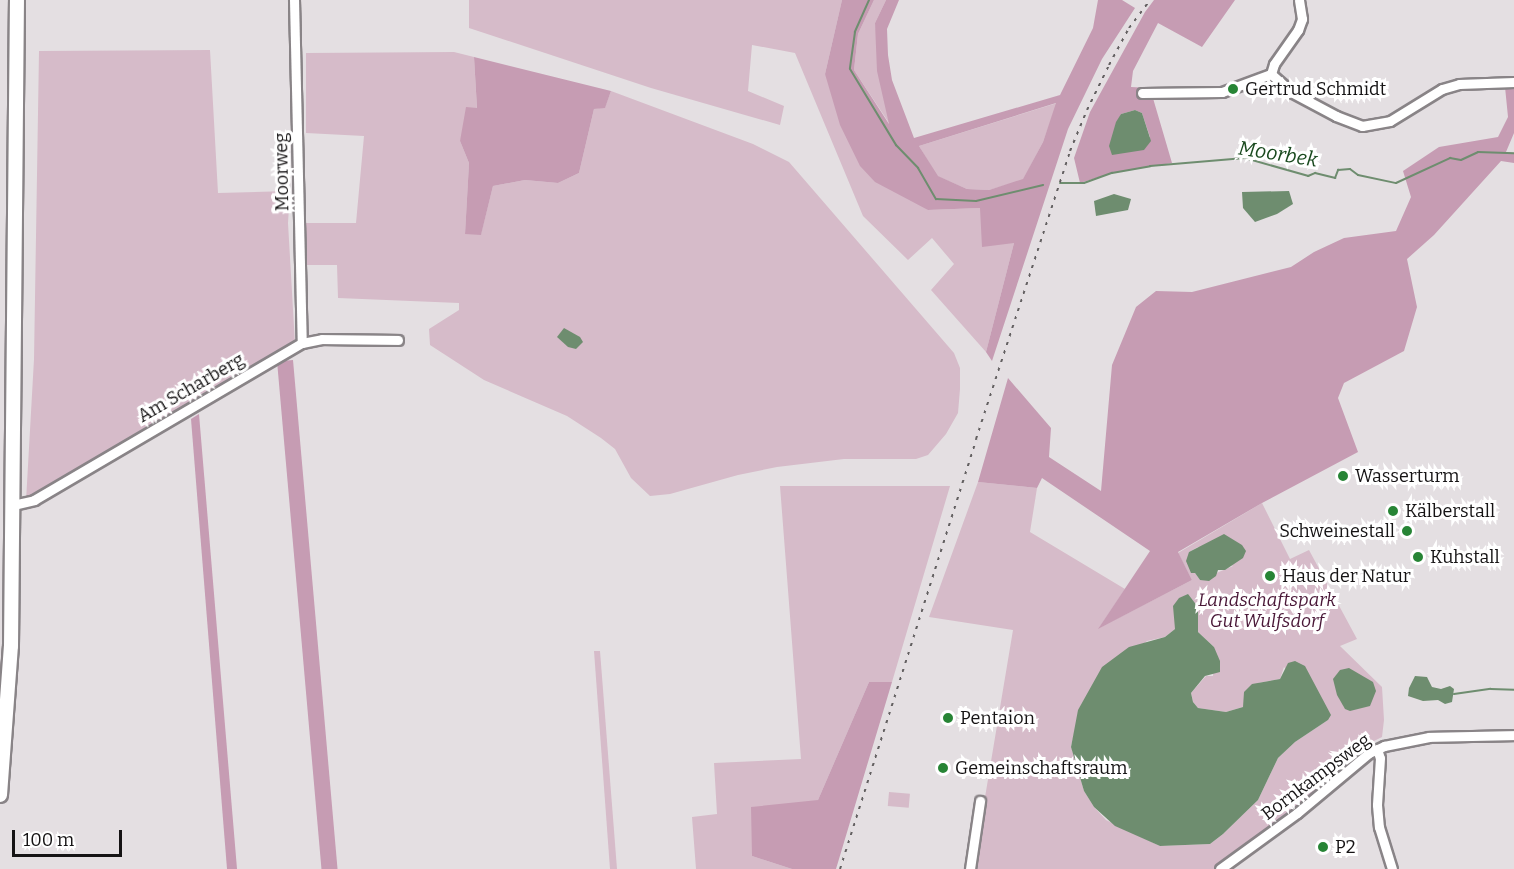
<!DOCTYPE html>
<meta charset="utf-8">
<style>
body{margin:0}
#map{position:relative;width:1514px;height:869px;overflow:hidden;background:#e4dfe2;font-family:Bitter,serif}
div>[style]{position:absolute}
.green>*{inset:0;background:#d6bbc9;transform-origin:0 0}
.forest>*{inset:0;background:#c69cb3;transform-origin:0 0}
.water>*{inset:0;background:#6e8d6f}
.stream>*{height:2px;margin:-1px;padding:0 1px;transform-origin:1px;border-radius:1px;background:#6e8d6f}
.roads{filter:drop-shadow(2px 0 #898487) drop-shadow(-2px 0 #898487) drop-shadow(0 2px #898487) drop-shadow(0 -2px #898487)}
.street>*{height:9px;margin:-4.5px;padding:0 4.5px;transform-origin:4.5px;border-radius:4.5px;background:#fff}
.primary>*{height:14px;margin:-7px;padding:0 7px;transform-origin:7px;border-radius:7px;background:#fff}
.rail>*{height:2px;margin-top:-1px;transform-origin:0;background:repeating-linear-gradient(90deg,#636061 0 3px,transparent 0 9px)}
.dots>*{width:16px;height:16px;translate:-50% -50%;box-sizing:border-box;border:3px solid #fff;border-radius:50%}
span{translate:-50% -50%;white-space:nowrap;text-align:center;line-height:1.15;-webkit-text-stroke:6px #fff;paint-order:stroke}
.poi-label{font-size:18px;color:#151314}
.left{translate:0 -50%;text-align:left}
.right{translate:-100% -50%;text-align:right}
.street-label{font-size:18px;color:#151314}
.park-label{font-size:18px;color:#491737;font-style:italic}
.water-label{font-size:20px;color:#19491e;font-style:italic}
.scale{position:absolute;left:12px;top:830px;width:110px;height:27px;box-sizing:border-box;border:3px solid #151314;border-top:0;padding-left:8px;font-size:18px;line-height:21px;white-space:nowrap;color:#151314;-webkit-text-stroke:4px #fff;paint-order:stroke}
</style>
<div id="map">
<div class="green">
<div style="clip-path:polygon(469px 0,842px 0,825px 74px,928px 210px,980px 208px,1014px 243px,986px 352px,931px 290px,954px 264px,932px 238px,908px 260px,863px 216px,795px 53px,752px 45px,748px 91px,784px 106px,780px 125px,651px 88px,469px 28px)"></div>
<div style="clip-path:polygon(874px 0,886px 0,875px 23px,891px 126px,854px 70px,858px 34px)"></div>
<div style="clip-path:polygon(210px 50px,218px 193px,290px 191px,288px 223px,295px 344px,146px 427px,26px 501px,34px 359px,39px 51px)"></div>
<div style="clip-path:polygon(454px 52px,474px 57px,477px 109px,460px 141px,469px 163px,465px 234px,481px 234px,493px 186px,525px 180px,558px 183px,579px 173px,594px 109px,605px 107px,611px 91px,753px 144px,789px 162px,954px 353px,960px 368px,960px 389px,958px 413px,946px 434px,928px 455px,916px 459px,844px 459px,777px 467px,738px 475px,670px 494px,650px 496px,631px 478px,615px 449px,601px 438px,567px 416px,484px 380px,430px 345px,429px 329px,459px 310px,459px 303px,338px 298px,337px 265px,305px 265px,303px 223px,356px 223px,364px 136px,306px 133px,306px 53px)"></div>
<div style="clip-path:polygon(1057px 103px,1043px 142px,1023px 180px,989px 190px,967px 189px,937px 176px,919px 146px)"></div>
<div style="clip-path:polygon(evenodd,978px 482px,1037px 488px,1030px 532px,1125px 589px,1099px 628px,1192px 580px,1178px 553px,1262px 503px,1290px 559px,1309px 550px,1357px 639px,1340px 646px,1382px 687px,1384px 720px,1382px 737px,1370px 743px,1294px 811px,1214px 869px,973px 869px,1013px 630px,929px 617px,978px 482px,1198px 547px,1233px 566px,1200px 580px,1195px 573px,1189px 552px,1198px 547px,978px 482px,1188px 595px,1198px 607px,1198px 632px,1214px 647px,1213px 676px,1206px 676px,1191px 693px,1193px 702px,1198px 708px,1226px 712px,1243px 707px,1258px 683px,1280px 679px,1284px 667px,1328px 720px,1295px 742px,1278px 758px,1258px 800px,1223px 834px,1210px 844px,1160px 846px,1106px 820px,1094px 807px,1084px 791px,1071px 746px,1082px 703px,1147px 641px,1165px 637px,1175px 629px,1188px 595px)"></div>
<div style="clip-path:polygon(780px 486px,950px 486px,892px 682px,869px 682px,818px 800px,752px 856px,792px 869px,696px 869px,692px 817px,717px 814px,714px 763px,801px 759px)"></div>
<div style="clip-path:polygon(594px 651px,600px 651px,617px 869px,610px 869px)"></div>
<div style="left:889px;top:792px;width:21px;height:14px;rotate:5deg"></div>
</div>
<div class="forest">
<div style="clip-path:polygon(evenodd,842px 0,874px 0,858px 34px,854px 70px,889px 124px,877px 71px,875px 23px,886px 0,899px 0,887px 29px,888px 55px,892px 80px,914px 138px,1060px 95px,1093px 28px,1098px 0,1122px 0,1135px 8px,1102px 59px,1068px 129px,992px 361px,986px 352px,1014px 243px,982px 247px,980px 208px,928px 210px,875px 182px,860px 166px,840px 125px,825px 74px,842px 0,1056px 103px,1043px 142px,1023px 179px,989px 190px,967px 189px,938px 176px,919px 146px,1056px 103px)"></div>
<div style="clip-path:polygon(evenodd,1154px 0,1235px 0,1202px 47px,1158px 23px,1133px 71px,1131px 87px,1150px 88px,1172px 163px,1112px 173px,1080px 183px,1074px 158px,1090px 112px,1145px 12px,1154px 0,1135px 110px,1142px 113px,1150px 137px,1111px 142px,1121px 114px,1135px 110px)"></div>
<div style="clip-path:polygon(474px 57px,611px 91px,605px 108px,594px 109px,579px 173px,558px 183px,525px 180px,493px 186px,481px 235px,465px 234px,469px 163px,460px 141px,466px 107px,477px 108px)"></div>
<div style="clip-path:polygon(1505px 87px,1514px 87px,1514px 133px,1506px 152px,1514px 153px,1514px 163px,1501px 161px,1434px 235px,1407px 259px,1417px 307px,1404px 351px,1344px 383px,1338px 398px,1358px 452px,1262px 503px,1178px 552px,1192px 580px,1098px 629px,1150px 551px,1042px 478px,1037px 488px,978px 482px,1008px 378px,1051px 428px,1049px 457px,1101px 491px,1112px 365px,1136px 307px,1156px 291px,1192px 292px,1291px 267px,1314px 252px,1344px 238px,1396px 231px,1411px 197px,1403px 171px,1439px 147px,1498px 137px,1508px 117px)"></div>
<div style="left:293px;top:360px;width:511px;height:16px;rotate:85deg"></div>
<div style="clip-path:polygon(199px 414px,237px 869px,227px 869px,191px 419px)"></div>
<div style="clip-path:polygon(869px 682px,892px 682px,836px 869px,792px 869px,752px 856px,751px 807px,818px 800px)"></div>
</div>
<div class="water">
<div style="clip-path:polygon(1135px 110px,1142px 113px,1151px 141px,1144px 150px,1112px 155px,1109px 146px,1116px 122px,1121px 114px)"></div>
<div style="clip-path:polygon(1289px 191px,1293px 204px,1277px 214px,1255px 222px,1243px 208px,1242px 192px)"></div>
<div style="clip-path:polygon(1114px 194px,1131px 199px,1128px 210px,1096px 216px,1094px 201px)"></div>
<div style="clip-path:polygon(564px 328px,580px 337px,583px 342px,576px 349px,568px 347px,557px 337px)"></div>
<div style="clip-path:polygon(1224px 534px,1242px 545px,1246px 551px,1243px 558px,1225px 570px,1218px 570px,1216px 576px,1209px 581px,1200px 580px,1195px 573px,1191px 573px,1186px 561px,1189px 552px)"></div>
<div style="clip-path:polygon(1188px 594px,1198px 607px,1198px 632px,1214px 647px,1220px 661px,1220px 672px,1205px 676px,1191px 693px,1193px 702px,1198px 708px,1226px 712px,1243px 707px,1244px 692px,1252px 684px,1280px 679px,1288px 663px,1295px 661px,1305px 666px,1331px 715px,1328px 720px,1295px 742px,1278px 758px,1258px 800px,1223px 834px,1210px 844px,1160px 846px,1115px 826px,1094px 807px,1084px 791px,1071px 747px,1078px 710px,1102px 667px,1129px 647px,1165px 637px,1175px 629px,1173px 606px,1179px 598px)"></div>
<div style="clip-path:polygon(1349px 668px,1373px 682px,1376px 691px,1370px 706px,1350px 711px,1345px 709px,1337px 695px,1333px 679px,1340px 670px)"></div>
<div style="clip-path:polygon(1415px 676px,1427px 677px,1432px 687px,1441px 689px,1450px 686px,1454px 689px,1452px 702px,1445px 704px,1438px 700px,1423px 701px,1408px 696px,1409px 688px)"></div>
</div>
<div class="stream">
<div style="left:869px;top:0;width:35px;rotate:114deg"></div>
<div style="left:855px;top:32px;width:37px;rotate:98deg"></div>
<div style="left:850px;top:69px;width:89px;rotate:58.8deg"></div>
<div style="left:896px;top:145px;width:32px;rotate:46deg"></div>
<div style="left:918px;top:168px;width:36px;rotate:60deg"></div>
<div style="left:936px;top:199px;width:40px;rotate:2.9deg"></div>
<div style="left:976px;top:201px;width:69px;rotate:-13.4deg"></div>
<div style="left:1060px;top:183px;width:24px"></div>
<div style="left:1084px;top:183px;width:30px;rotate:-20deg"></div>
<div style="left:1112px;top:173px;width:39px;rotate:-10deg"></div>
<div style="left:1150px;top:166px;width:95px;rotate:-4.8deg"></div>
<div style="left:1245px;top:158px;width:66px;rotate:15.9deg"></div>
<div style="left:1308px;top:176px;width:8px;rotate:-23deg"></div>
<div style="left:1315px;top:173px;width:21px;rotate:14deg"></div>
<div style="left:1335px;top:178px;width:9px;rotate:-69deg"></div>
<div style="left:1338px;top:170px;width:12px;rotate:-5deg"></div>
<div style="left:1350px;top:169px;width:10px;rotate:37deg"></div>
<div style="left:1358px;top:175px;width:39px;rotate:12deg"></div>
<div style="left:1396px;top:183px;width:60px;rotate:-24.8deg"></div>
<div style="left:1450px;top:158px;width:11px;rotate:10deg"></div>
<div style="left:1461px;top:160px;width:19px;rotate:-25deg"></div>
<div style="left:1478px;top:152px;width:36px;rotate:2deg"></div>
<div style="left:1454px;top:694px;width:37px;rotate:-8deg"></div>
<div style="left:1491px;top:689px;width:23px;rotate:2deg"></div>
</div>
<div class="roads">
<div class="street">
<div style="left:294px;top:0;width:343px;rotate:88.7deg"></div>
<div style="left:1271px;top:74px;width:29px;rotate:41deg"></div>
<div style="left:1293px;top:93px;width:49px;rotate:28.1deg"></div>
<div style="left:1336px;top:116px;width:28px;rotate:21deg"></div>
<div style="left:1362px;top:126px;width:28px;rotate:-10deg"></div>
<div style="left:1390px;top:121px;width:61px;rotate:-31.6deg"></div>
<div style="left:1442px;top:89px;width:18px;rotate:-16deg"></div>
<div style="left:1459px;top:84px;width:55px;rotate:-2.1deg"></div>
<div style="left:1271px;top:74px;width:10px;rotate:-73deg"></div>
<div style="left:1274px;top:64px;width:42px;rotate:-54.8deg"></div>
<div style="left:1298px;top:30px;width:12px;rotate:-70deg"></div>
<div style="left:1302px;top:19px;width:19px;rotate:-99deg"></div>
<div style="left:1142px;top:93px;width:80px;rotate:-0.7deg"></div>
<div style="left:1222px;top:92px;width:52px;rotate:-20.2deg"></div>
<div style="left:13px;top:505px;width:22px;rotate:-13deg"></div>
<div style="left:34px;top:500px;width:311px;rotate:-30.4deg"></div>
<div style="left:302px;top:343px;width:20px;rotate:-11deg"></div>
<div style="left:322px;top:339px;width:76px;rotate:0.8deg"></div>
<div style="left:1377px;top:749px;width:9px;rotate:72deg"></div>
<div style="left:1380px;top:758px;width:47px;rotate:93.7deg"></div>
<div style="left:1377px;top:805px;width:22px;rotate:85deg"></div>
<div style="left:1379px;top:827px;width:44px;rotate:72.8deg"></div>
<div style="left:970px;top:869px;width:69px;rotate:-81.6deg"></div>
<div style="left:1220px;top:869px;width:95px;rotate:-36deg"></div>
<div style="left:1297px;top:813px;width:94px;rotate:-39.8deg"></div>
<div style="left:1369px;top:753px;width:17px;rotate:-25deg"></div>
<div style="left:1384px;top:746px;width:46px;rotate:-11.3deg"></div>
<div style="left:1429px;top:737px;width:85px;rotate:-1.3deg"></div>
</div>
<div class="primary">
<div style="left:0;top:795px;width:149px;rotate:-85.8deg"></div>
<div style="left:11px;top:646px;width:646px;rotate:-89.47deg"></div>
</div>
</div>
<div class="rail">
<div style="left:840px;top:869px;width:451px;rotate:-72.4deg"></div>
<div style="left:976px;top:439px;width:303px;rotate:-71.9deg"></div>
<div style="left:1070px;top:151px;width:44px;rotate:-67.5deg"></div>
<div style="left:1087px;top:110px;width:50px;rotate:-63.9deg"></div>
<div style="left:1109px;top:65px;width:42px;rotate:-61.6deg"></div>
<div style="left:1129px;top:28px;width:35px;rotate:-53deg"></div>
</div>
<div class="dots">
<div style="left:1233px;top:89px;background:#278435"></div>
<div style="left:1343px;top:476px;background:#278435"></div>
<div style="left:1393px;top:511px;background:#278435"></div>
<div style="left:1407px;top:531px;background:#278435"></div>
<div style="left:1418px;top:557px;background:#278435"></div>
<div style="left:1270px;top:576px;background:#278435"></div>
<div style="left:948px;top:718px;background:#278435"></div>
<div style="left:943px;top:768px;background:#278435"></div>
<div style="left:1323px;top:847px;background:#278435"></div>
</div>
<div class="poi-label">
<span class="left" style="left:1245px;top:89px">Gertrud Schmidt</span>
<span class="left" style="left:1355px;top:476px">Wasserturm</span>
<span class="left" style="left:1405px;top:511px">Kälberstall</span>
<span class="right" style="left:1395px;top:531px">Schweinestall</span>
<span class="left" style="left:1430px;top:557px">Kuhstall</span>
<span class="left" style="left:1282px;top:576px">Haus der Natur</span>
<span class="left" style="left:960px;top:718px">Pentaion</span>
<span class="left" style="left:955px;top:768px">Gemeinschaftsraum</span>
<span class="left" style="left:1335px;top:847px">P2</span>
</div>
<div class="street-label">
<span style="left:282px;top:172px;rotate:-91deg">Moorweg</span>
<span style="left:191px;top:388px;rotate:-30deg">Am Scharberg</span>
<span style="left:1316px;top:777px;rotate:-37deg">Bornkampsweg</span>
</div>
<div class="park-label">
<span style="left:1267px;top:611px">Landschaftspark<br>Gut Wulfsdorf</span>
</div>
<div class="water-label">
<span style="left:1278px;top:154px;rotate:9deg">Moorbek</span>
</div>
<div class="scale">100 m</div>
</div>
